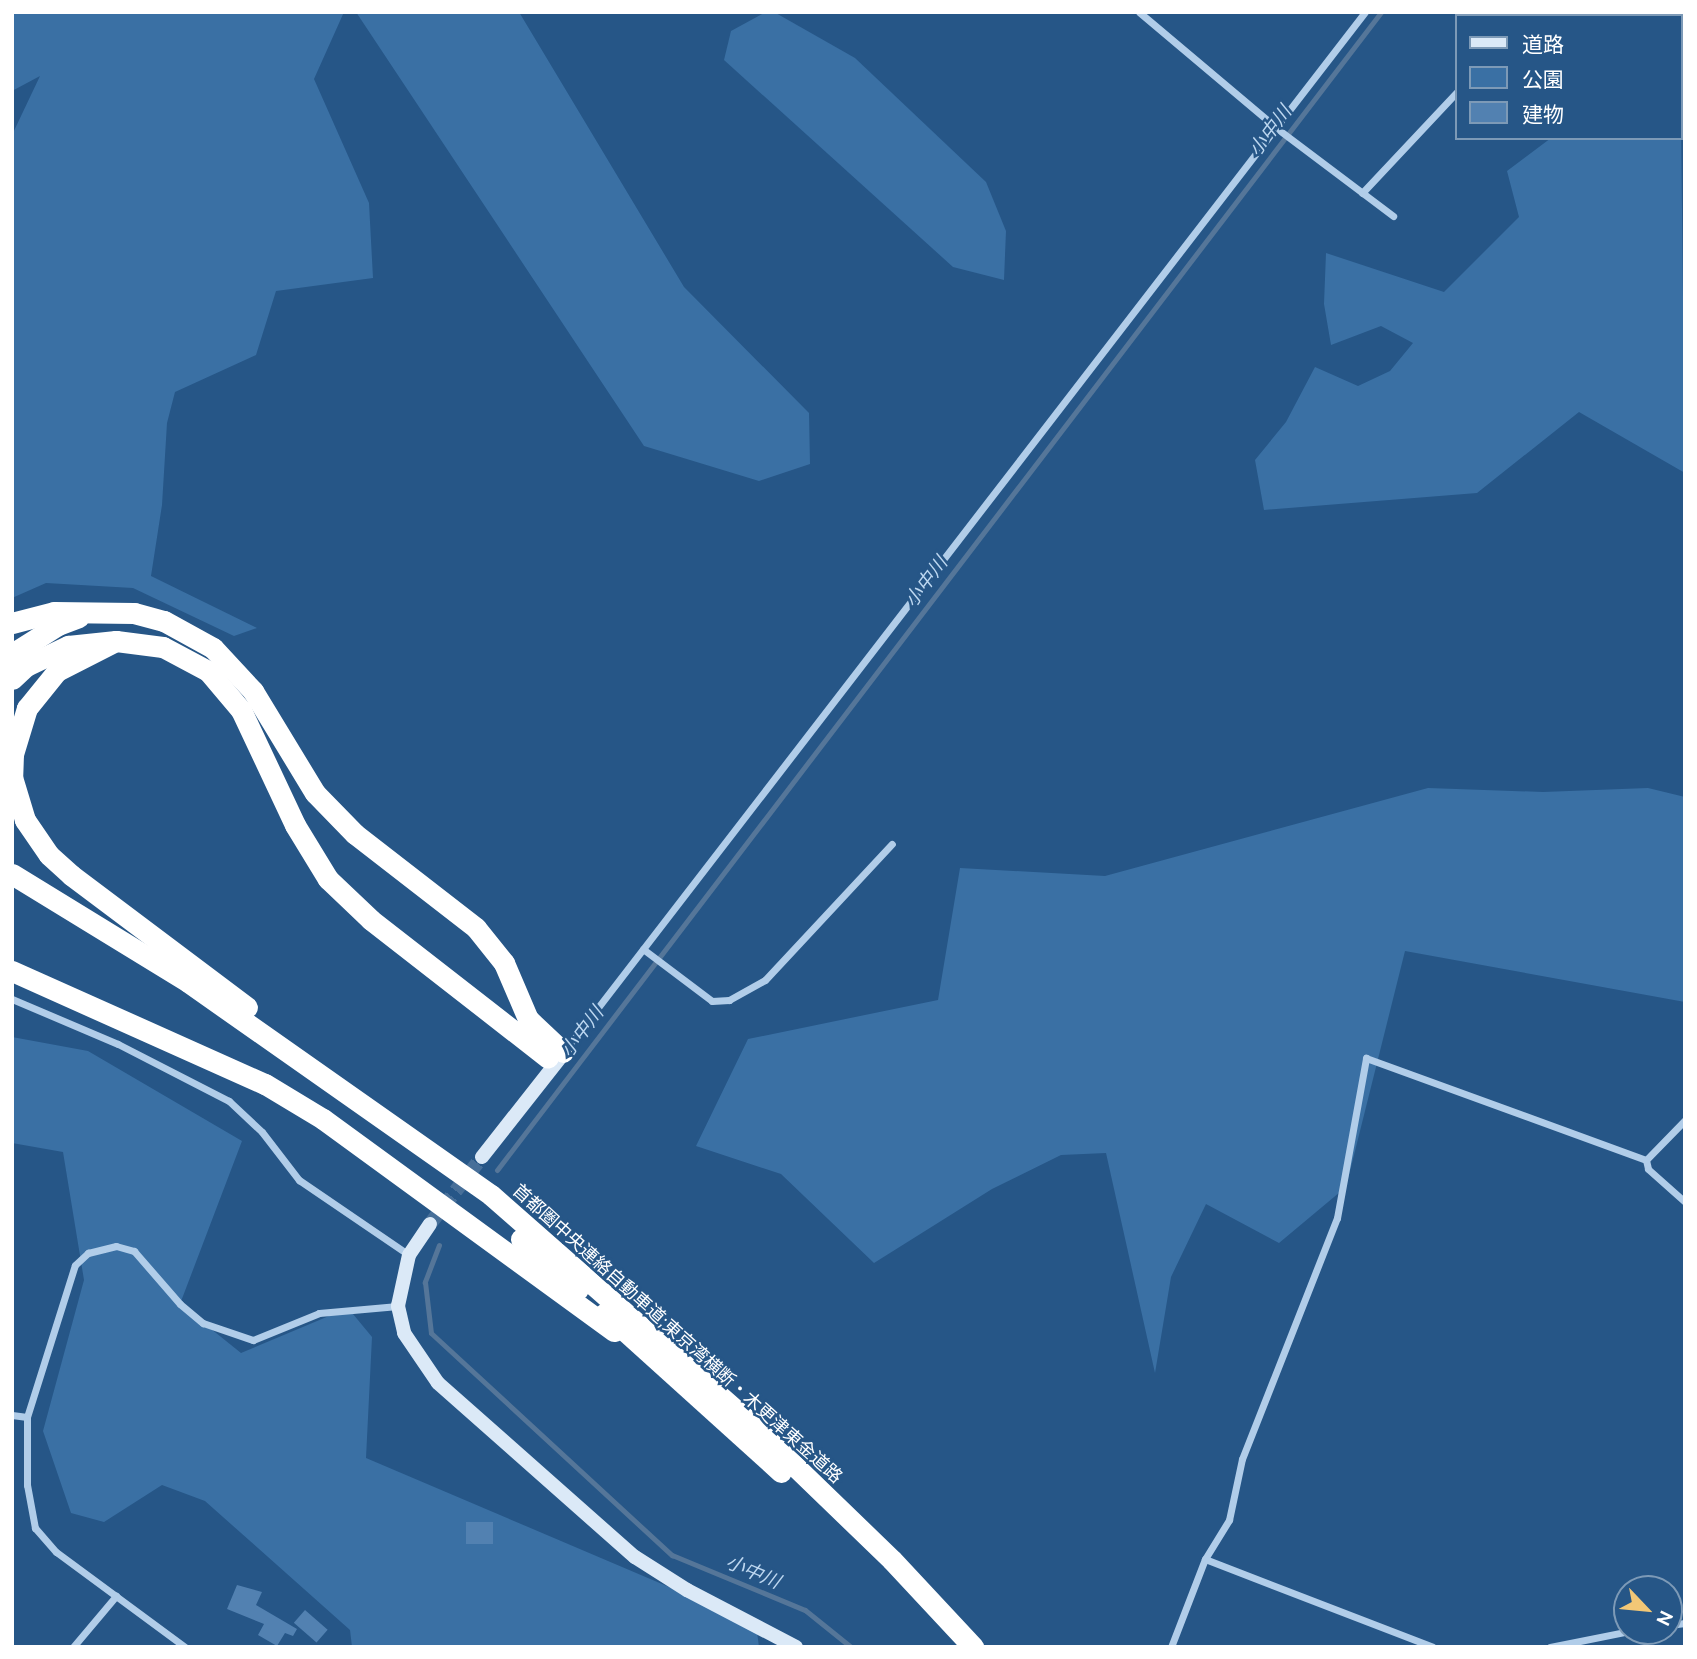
<!DOCTYPE html>
<meta charset="utf-8">
<style>
body{margin:0}
#map{position:relative;width:1697px;height:1659px;overflow:hidden;background:#265687;font-family:Ubuntu,"Noto Sans JP",sans-serif}
div>[style]{position:absolute}
.green>*{inset:0;background:#3a70a4}
.stream>*{height:5px;margin:-2.5px;padding:0 2.5px;transform-origin:2.5px;border-radius:2.5px;background:#557699}
.building>*{inset:0;background:#5281b1;transform-origin:0 0}
.secondary-tunnel>*{height:14px;margin-top:-7px;transform-origin:0;background:repeating-linear-gradient(90deg,#476f99 0 14px,transparent 0 21px)}
.street>*{height:7px;margin:-3.5px;padding:0 3.5px;transform-origin:3.5px;border-radius:3.5px;background:#b1cde9}
.secondary>*{height:14px;margin:-7px;padding:0 7px;transform-origin:7px;border-radius:7px;background:#dbe9f7}
.highway>*{height:21px;margin:-10.5px;padding:0 10.5px;transform-origin:10.5px;border-radius:10.5px;background:#fff}
span{translate:-50% -50%;white-space:nowrap;text-align:center;line-height:1.15;-webkit-text-stroke:5px #265687;paint-order:stroke}
.street-label{font-size:18px;color:#fff}
.water-label{font-size:19px;color:#bdd7f0;font-style:italic}
.frame{position:absolute;inset:0;border:14px solid #fff;pointer-events:none}
.legend{position:absolute;left:1455px;top:14px;width:228px;height:126px;box-sizing:border-box;background:#265687;border:2px solid #7d9ab7;margin:0;padding:9px 12px;list-style:none;font-size:21px;color:#fff}
.legend li{display:flex;align-items:center;gap:14px;height:35px}
.legend b{width:35px;border:2px solid #7d9ab7}
.north{position:absolute;left:1613px;top:1575px;width:70px;height:70px;box-sizing:border-box;background:#265687;border:2px solid #7d9ab7;border-radius:50%;rotate:116deg;font-size:19px;font-weight:700;line-height:28px;text-align:center;color:#fff}
.north::after{content:'';display:block;margin:auto;width:24px;height:32px;background:#f2c776;clip-path:polygon(50% 0,100% 100%,50% 72%,0 100%)}
</style>
<div id="map">
<div class="green">
<div style="clip-path:polygon(12px 12px,344px 12px,314px 79px,369px 203px,373px 278px,276px 291px,256px 355px,175px 392px,167px 423px,162px 505px,151px 576px,257px 628px,234px 636px,133px 588px,46px 583px,12px 598px,12px 135px,40px 76px,12px 91px)"></div>
<div style="clip-path:polygon(356px 12px,519px 12px,684px 287px,809px 413px,810px 464px,759px 481px,644px 446px)"></div>
<div style="clip-path:polygon(766px 12px,774px 12px,855px 58px,986px 182px,1006px 231px,1004px 280px,953px 267px,724px 60px,731px 31px)"></div>
<div style="clip-path:polygon(1681px 123px,1685px 473px,1579px 412px,1477px 493px,1264px 510px,1255px 460px,1286px 422px,1315px 367px,1358px 386px,1390px 371px,1413px 343px,1381px 326px,1331px 345px,1324px 304px,1326px 253px,1444px 292px,1519px 217px,1507px 171px,1551px 138px,1681px 138px)"></div>
<div style="clip-path:polygon(1428px 788px,1543px 792px,1648px 788px,1685px 797px,1685px 1002px,1405px 951px,1346px 1187px,1279px 1243px,1206px 1204px,1171px 1277px,1155px 1373px,1106px 1153px,1061px 1155px,992px 1189px,874px 1263px,781px 1174px,696px 1146px,748px 1039px,938px 1000px,960px 868px,1105px 876px)"></div>
<div style="clip-path:polygon(12px 1037px,88px 1051px,242px 1141px,180px 1304px,241px 1353px,348px 1308px,372px 1337px,366px 1458px,756px 1624px,759px 1647px,352px 1647px,350px 1630px,205px 1501px,162px 1485px,104px 1522px,71px 1513px,43px 1431px,84px 1280px,63px 1152px,12px 1143px)"></div>
</div>
<div class="stream">
<div style="left:497px;top:1170px;width:1457px;rotate:-52.64deg"></div>
<div style="left:439px;top:1245px;width:40px;rotate:111deg"></div>
<div style="left:425px;top:1282px;width:51px;rotate:83.3deg"></div>
<div style="left:431px;top:1333px;width:328px;rotate:42.7deg"></div>
<div style="left:672px;top:1555px;width:144px;rotate:22.5deg"></div>
<div style="left:805px;top:1610px;width:59px;rotate:38.8deg"></div>
</div>
<div class="building">
<div style="left:493px;top:1522px;width:22px;height:27px;rotate:90deg"></div>
<div style="clip-path:polygon(237px 1585px,262px 1592px,256px 1605px,297px 1629px,293px 1636px,285px 1633px,277px 1646px,258px 1635px,264px 1624px,227px 1609px)"></div>
<div style="left:305px;top:1610px;width:30px;height:17px;rotate:41deg"></div>
</div>
<div class="secondary-tunnel">
<div style="left:430px;top:1224px;width:85px;rotate:-52.2deg"></div>
</div>
<div class="street">
<div style="left:1139px;top:12px;width:183px;rotate:40.1deg"></div>
<div style="left:1279px;top:130px;width:143px;rotate:37deg"></div>
<div style="left:1513px;top:16px;width:4px;rotate:-76deg"></div>
<div style="left:1362px;top:193px;width:139px;rotate:-46.8deg"></div>
<div style="left:643px;top:949px;width:86px;rotate:37deg"></div>
<div style="left:712px;top:1001px;width:17px;rotate:-3deg"></div>
<div style="left:729px;top:1000px;width:41px;rotate:-29.1deg"></div>
<div style="left:765px;top:980px;width:186px;rotate:-47deg"></div>
<div style="left:12px;top:999px;width:115px;rotate:23deg"></div>
<div style="left:118px;top:1044px;width:125px;rotate:27.2deg"></div>
<div style="left:229px;top:1101px;width:45px;rotate:43.2deg"></div>
<div style="left:262px;top:1132px;width:61px;rotate:52.4deg"></div>
<div style="left:299px;top:1180px;width:133px;rotate:34.3deg"></div>
<div style="left:566px;top:1049px;width:1309px;rotate:-52.39deg"></div>
<div style="left:1685px;top:1120px;width:56px;rotate:134.3deg"></div>
<div style="left:1646px;top:1160px;width:9px;rotate:77deg"></div>
<div style="left:1648px;top:1169px;width:50px;rotate:41.7deg"></div>
<div style="left:12px;top:1415px;width:15px;rotate:8deg"></div>
<div style="left:1205px;top:1559px;width:244px;rotate:21.1deg"></div>
<div style="left:1669px;top:1625px;width:16px;rotate:-7deg"></div>
<div style="left:73px;top:1647px;width:67px;rotate:-49.9deg"></div>
<div style="left:185px;top:1647px;width:160px;rotate:-143.6deg"></div>
<div style="left:56px;top:1552px;width:32px;rotate:-131deg"></div>
<div style="left:35px;top:1528px;width:44px;rotate:-100.5deg"></div>
<div style="left:27px;top:1485px;width:68px;rotate:-90deg"></div>
<div style="left:27px;top:1417px;width:159px;rotate:-72.5deg"></div>
<div style="left:75px;top:1265px;width:18px;rotate:-43deg"></div>
<div style="left:88px;top:1253px;width:29px;rotate:-14deg"></div>
<div style="left:116px;top:1246px;width:19px;rotate:16deg"></div>
<div style="left:134px;top:1251px;width:70px;rotate:49deg"></div>
<div style="left:180px;top:1304px;width:30px;rotate:40deg"></div>
<div style="left:203px;top:1323px;width:53px;rotate:18.8deg"></div>
<div style="left:253px;top:1340px;width:71px;rotate:-22.2deg"></div>
<div style="left:319px;top:1313px;width:79px;rotate:-5.1deg"></div>
<div style="left:1171px;top:1647px;width:94px;rotate:-68.9deg"></div>
<div style="left:1205px;top:1559px;width:46px;rotate:-58.4deg"></div>
<div style="left:1229px;top:1520px;width:62px;rotate:-78deg"></div>
<div style="left:1242px;top:1459px;width:259px;rotate:-68.5deg"></div>
<div style="left:1337px;top:1218px;width:163px;rotate:-79.7deg"></div>
<div style="left:1366px;top:1058px;width:298px;rotate:20deg"></div>
<div style="left:1550px;top:1647px;width:82px;rotate:-11.3deg"></div>
</div>
<div class="secondary">
<div style="left:482px;top:1157px;width:131px;rotate:-51.8deg"></div>
<div style="left:430px;top:1224px;width:37px;rotate:124deg"></div>
<div style="left:409px;top:1255px;width:52px;rotate:102.2deg"></div>
<div style="left:398px;top:1306px;width:28px;rotate:77deg"></div>
<div style="left:404px;top:1333px;width:60px;rotate:55.8deg"></div>
<div style="left:438px;top:1383px;width:263px;rotate:41.5deg"></div>
<div style="left:635px;top:1557px;width:62px;rotate:32.4deg"></div>
<div style="left:687px;top:1590px;width:123px;rotate:27.6deg"></div>
</div>
<div class="highway">
<div style="left:12px;top:623px;width:43px;rotate:-14.7deg"></div>
<div style="left:54px;top:612px;width:80px;rotate:0.7deg"></div>
<div style="left:134px;top:613px;width:31px;rotate:15deg"></div>
<div style="left:164px;top:621px;width:56px;rotate:28.9deg"></div>
<div style="left:213px;top:648px;width:59px;rotate:47.1deg"></div>
<div style="left:253px;top:691px;width:119px;rotate:58.7deg"></div>
<div style="left:315px;top:793px;width:57px;rotate:45.7deg"></div>
<div style="left:355px;top:834px;width:153px;rotate:37.8deg"></div>
<div style="left:476px;top:928px;width:45px;rotate:51.3deg"></div>
<div style="left:504px;top:963px;width:61px;rotate:66.8deg"></div>
<div style="left:528px;top:1019px;width:48px;rotate:43.3deg"></div>
<div style="left:116px;top:641px;width:66px;rotate:153deg"></div>
<div style="left:57px;top:671px;width:48px;rotate:129deg"></div>
<div style="left:27px;top:708px;width:48px;rotate:106.9deg"></div>
<div style="left:13px;top:754px;width:23px;rotate:92deg"></div>
<div style="left:12px;top:777px;width:45px;rotate:73.2deg"></div>
<div style="left:25px;top:820px;width:42px;rotate:55.6deg"></div>
<div style="left:49px;top:855px;width:30px;rotate:42deg"></div>
<div style="left:71px;top:875px;width:220px;rotate:36.9deg"></div>
<div style="left:12px;top:654px;width:54px;rotate:-32.2deg"></div>
<div style="left:58px;top:625px;width:22px;rotate:-21deg"></div>
<div style="left:12px;top:679px;width:19px;rotate:-43deg"></div>
<div style="left:26px;top:666px;width:47px;rotate:-25.5deg"></div>
<div style="left:68px;top:646px;width:48px;rotate:-5.9deg"></div>
<div style="left:116px;top:641px;width:47px;rotate:7.3deg"></div>
<div style="left:163px;top:647px;width:51px;rotate:28.1deg"></div>
<div style="left:208px;top:671px;width:51px;rotate:49.8deg"></div>
<div style="left:241px;top:710px;width:127px;rotate:64.8deg"></div>
<div style="left:295px;top:825px;width:63px;rotate:58.6deg"></div>
<div style="left:328px;top:879px;width:59px;rotate:43.6deg"></div>
<div style="left:371px;top:920px;width:224px;rotate:37.9deg"></div>
<div style="left:12px;top:874px;width:206px;rotate:31.5deg"></div>
<div style="left:188px;top:982px;width:370px;rotate:35.1deg"></div>
<div style="left:491px;top:1195px;width:338px;rotate:41.3deg"></div>
<div style="left:745px;top:1418px;width:204px;rotate:44deg"></div>
<div style="left:892px;top:1560px;width:119px;rotate:47deg"></div>
<div style="left:12px;top:971px;width:277px;rotate:24.1deg"></div>
<div style="left:265px;top:1084px;width:68px;rotate:31.1deg"></div>
<div style="left:323px;top:1119px;width:360px;rotate:36.1deg"></div>
<div style="left:521px;top:1239px;width:76px;rotate:41.3deg"></div>
<div style="left:605px;top:1313px;width:237px;rotate:42.1deg"></div>
</div>
<div class="street-label">
<span style="left:678px;top:1333px;rotate:42deg">首都圏中央連絡自動車道;東京湾横断・木更津東金道路</span>
</div>
<div class="water-label">
<span style="left:1270px;top:131px;rotate:-53deg">小中川</span>
<span style="left:926px;top:582px;rotate:-53deg">小中川</span>
<span style="left:582px;top:1032px;rotate:-53deg">小中川</span>
<span style="left:753px;top:1572px;rotate:23deg">小中川</span>
</div>
<div class="frame"></div>
<ul class="legend">
<li><b style="height:9px;background:#dbe9f7"></b>道路</li>
<li><b style="height:19px;background:#3a70a4"></b>公園</li>
<li><b style="height:19px;background:#5281b1"></b>建物</li>
</ul>
<div class="north">N</div>
</div>
